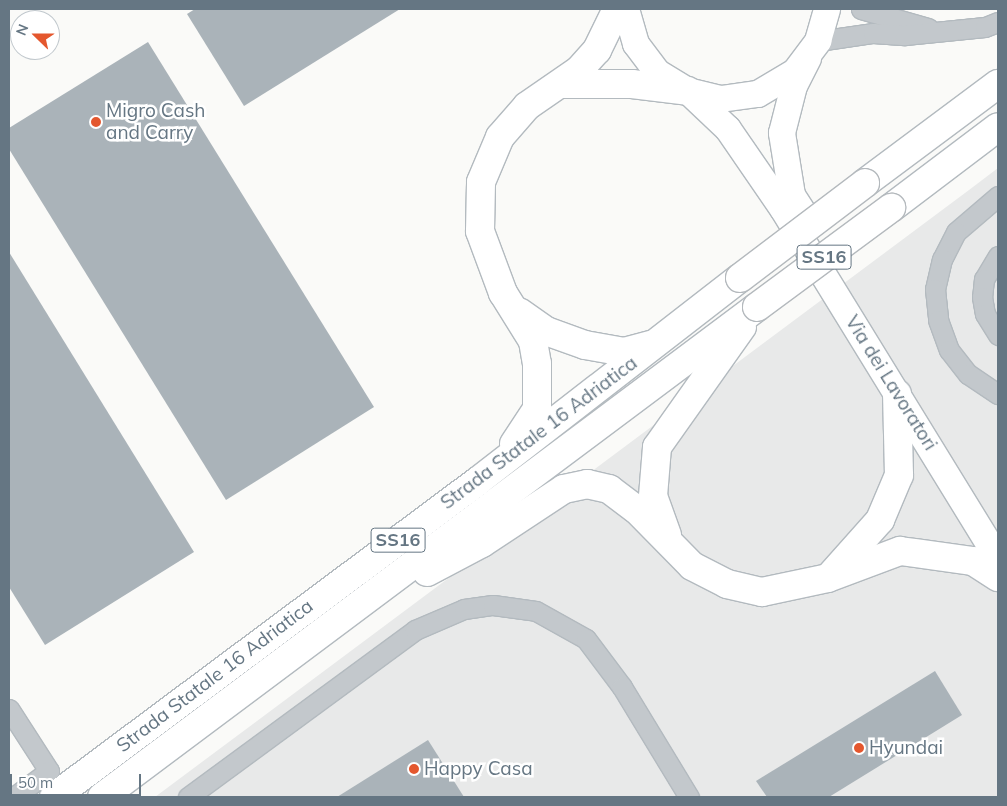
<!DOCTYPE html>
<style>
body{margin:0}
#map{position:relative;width:1007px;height:806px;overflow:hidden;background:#fafaf8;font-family:Mulish,sans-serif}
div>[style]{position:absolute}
.built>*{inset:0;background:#e8e9e9}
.building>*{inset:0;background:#aab3b9}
.roads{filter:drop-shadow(1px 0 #b3babf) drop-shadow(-1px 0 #b3babf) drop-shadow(0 1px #b3babf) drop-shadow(0 -1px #b3babf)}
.street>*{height:19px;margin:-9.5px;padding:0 9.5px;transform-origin:9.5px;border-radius:9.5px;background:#c3c8cc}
.secondary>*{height:26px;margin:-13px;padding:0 13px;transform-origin:13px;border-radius:13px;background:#fff}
.highway>*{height:28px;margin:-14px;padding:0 14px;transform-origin:14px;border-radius:14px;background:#fff}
.bridges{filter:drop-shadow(1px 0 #b4b9bd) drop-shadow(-1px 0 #b4b9bd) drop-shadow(0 1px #b4b9bd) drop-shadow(0 -1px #b4b9bd)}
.highway-bridge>*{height:28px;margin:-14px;padding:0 14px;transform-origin:14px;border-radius:14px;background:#fff}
.dots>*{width:14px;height:14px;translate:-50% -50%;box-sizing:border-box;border:2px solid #fff;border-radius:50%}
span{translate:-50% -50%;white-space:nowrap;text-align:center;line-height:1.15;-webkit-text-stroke:5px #fff;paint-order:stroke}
.shield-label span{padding:1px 4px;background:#fff;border:1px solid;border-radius:4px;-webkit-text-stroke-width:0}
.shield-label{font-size:18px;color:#657683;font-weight:700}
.poi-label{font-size:19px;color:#657683}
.left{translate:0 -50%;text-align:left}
.street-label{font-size:19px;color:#657683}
.frame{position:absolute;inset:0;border:10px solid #657683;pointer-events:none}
.north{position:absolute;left:10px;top:10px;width:50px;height:50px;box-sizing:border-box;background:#fff;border:1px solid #c1c8cd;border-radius:50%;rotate:292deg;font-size:14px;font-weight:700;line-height:20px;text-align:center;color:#657683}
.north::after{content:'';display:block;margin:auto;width:18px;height:22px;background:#e4572e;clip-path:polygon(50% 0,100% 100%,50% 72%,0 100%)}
.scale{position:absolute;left:10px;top:774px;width:131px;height:22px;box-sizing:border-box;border:2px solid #657683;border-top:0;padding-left:6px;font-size:15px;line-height:18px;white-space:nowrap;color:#657683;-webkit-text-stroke:4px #fff;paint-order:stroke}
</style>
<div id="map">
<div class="built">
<div style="clip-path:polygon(998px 168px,998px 797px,155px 797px,969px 190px)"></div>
</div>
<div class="building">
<div style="clip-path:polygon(195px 9px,400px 9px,244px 106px,187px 14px)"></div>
<div style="clip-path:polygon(148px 42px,374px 407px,226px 500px,9px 149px,9px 128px)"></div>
<div style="clip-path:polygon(9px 252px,194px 552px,45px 645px,9px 587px)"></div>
<div style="clip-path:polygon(935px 671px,962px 715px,829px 797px,767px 797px,756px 781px)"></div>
<div style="clip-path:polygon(428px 740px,464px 797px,337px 797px)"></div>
</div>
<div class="roads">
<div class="street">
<div style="left:861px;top:9px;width:70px;rotate:15.8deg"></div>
<div style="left:818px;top:41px;width:56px;rotate:-8.3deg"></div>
<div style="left:873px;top:33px;width:32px;rotate:4deg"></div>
<div style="left:905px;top:35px;width:80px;rotate:-5.7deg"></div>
<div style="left:985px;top:27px;width:14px;rotate:-21deg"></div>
<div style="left:998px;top:196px;width:55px;rotate:139.4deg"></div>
<div style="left:956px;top:232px;width:30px;rotate:117deg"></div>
<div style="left:942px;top:259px;width:31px;rotate:103deg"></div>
<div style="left:935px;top:289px;width:31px;rotate:84deg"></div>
<div style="left:938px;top:320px;width:32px;rotate:70deg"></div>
<div style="left:949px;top:350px;width:31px;rotate:52deg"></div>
<div style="left:968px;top:374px;width:36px;rotate:34deg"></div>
<div style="left:998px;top:256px;width:27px;rotate:121deg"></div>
<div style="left:984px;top:279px;width:18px;rotate:96deg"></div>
<div style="left:982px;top:297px;width:17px;rotate:80deg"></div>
<div style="left:985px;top:314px;width:25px;rotate:58deg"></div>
<div style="left:9px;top:709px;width:74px;rotate:57.2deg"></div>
<div style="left:49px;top:771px;width:44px;rotate:143.4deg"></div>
<div style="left:188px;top:797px;width:282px;rotate:-36.3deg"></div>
<div style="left:415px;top:630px;width:53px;rotate:-23.2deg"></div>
<div style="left:464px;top:609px;width:29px;rotate:-8deg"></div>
<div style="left:493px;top:605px;width:43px;rotate:7.9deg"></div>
<div style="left:536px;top:611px;width:57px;rotate:29.2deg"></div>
<div style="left:586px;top:639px;width:60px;rotate:53.1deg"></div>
<div style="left:622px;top:687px;width:129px;rotate:58.7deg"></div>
</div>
<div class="secondary">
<div style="left:626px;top:9px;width:36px;rotate:74deg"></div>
<div style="left:636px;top:44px;width:36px;rotate:53deg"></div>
<div style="left:658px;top:73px;width:35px;rotate:31deg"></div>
<div style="left:688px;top:91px;width:34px;rotate:14deg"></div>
<div style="left:721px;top:99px;width:37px;rotate:-8deg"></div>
<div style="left:758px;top:94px;width:43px;rotate:-30.7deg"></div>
<div style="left:795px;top:72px;width:39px;rotate:-53deg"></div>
<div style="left:818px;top:41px;width:33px;rotate:-74deg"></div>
<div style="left:688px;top:91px;width:55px;rotate:43.5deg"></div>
<div style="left:728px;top:129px;width:97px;rotate:55.5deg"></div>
<div style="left:783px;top:209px;width:410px;rotate:58.4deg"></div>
<div style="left:808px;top:220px;width:30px;rotate:-123deg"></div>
<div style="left:792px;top:195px;width:63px;rotate:-99.2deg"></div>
<div style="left:782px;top:133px;width:49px;rotate:-75.7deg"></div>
<div style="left:794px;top:86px;width:31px;rotate:-63deg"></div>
</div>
<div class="highway">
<div style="left:561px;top:84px;width:71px"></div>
<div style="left:632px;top:84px;width:56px;rotate:7.1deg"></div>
<div style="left:865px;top:183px;width:166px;rotate:-36.7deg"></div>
<div style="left:891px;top:208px;width:134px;rotate:-37.1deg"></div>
<div style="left:519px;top:312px;width:33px;rotate:35deg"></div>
<div style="left:546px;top:331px;width:41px;rotate:19.7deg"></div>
<div style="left:585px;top:345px;width:40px;rotate:10deg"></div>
<div style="left:624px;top:352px;width:28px;rotate:-15deg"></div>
<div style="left:514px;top:444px;width:42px;rotate:-56.7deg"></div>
<div style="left:537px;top:409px;width:45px;rotate:-90deg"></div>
<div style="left:537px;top:364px;width:23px;rotate:-100deg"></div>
<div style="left:533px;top:341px;width:57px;rotate:-122deg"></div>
<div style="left:503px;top:293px;width:66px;rotate:-110.4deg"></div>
<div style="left:480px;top:231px;width:49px;rotate:-88.8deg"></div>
<div style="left:481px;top:182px;width:49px;rotate:-67.1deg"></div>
<div style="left:500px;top:137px;width:41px;rotate:-48.9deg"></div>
<div style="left:527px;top:106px;width:63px;rotate:-34.7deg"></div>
<div style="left:579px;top:70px;width:27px;rotate:-48deg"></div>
<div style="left:597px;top:50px;width:46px;rotate:-64deg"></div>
<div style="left:667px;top:535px;width:41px;rotate:-109.7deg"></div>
<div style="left:653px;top:496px;width:49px;rotate:-85.3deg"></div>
<div style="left:657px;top:447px;width:147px;rotate:-54.7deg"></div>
<div style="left:427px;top:572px;width:62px;rotate:-27.8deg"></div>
<div style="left:482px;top:543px;width:98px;rotate:-33.4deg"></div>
<div style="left:564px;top:489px;width:24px;rotate:-12deg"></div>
<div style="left:587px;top:484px;width:23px;rotate:13deg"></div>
<div style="left:609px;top:489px;width:34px;rotate:37deg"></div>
<div style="left:636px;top:509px;width:80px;rotate:45.5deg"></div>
<div style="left:692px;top:566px;width:39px;rotate:27deg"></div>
<div style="left:727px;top:584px;width:36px;rotate:13deg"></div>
<div style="left:762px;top:592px;width:67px;rotate:-12deg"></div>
<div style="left:828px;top:578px;width:77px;rotate:-20.6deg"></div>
<div style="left:900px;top:551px;width:74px;rotate:7.8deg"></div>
<div style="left:973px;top:561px;width:30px;rotate:33deg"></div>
<div style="left:831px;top:575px;width:74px;rotate:-48.3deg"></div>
<div style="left:880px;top:520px;width:49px;rotate:-67.1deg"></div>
<div style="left:899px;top:475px;width:81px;rotate:-91.4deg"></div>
<div style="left:54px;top:797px;width:529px;rotate:-36.7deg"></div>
<div style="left:478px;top:481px;width:331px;rotate:-37.8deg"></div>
<div style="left:102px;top:797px;width:818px;rotate:-36.8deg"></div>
</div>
</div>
<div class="bridges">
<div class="highway-bridge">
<div style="left:740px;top:278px;width:157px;rotate:-37.2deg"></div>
<div style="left:757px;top:307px;width:167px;rotate:-36.5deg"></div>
</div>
</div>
<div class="dots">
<div style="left:96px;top:122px;background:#e4572e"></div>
<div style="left:859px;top:748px;background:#e4572e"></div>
<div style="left:414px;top:769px;background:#e4572e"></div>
</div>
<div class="shield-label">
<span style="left:824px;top:257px">SS16</span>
<span style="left:398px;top:540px">SS16</span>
</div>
<div class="poi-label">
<span class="left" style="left:106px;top:122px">Migro Cash<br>and Carry</span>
<span class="left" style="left:869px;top:748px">Hyundai</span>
<span class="left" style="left:424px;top:769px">Happy Casa</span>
</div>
<div class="street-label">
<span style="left:891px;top:383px;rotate:58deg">Via dei Lavoratori</span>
<span style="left:539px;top:433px;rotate:-37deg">Strada Statale 16 Adriatica</span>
<span style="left:215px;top:676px;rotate:-37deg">Strada Statale 16 Adriatica</span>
</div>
<div class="frame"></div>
<div class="north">N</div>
<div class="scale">50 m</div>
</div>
